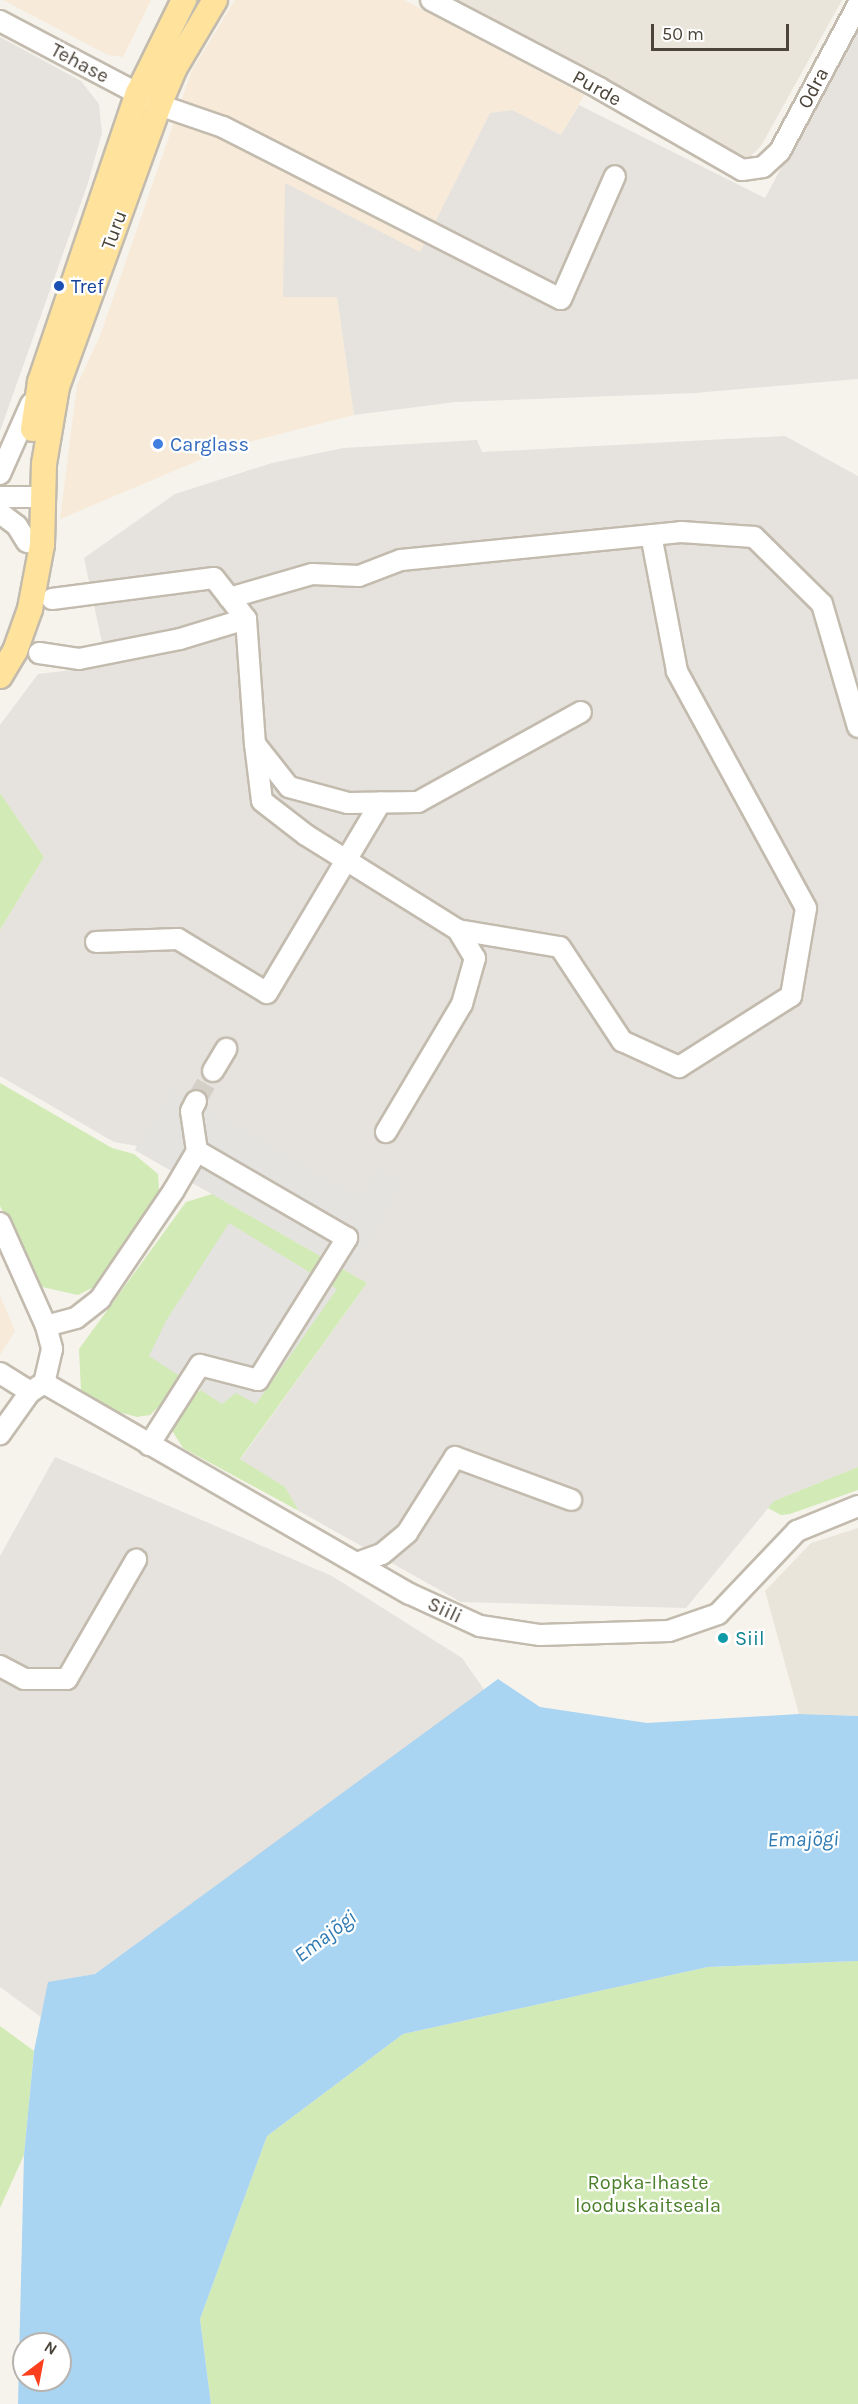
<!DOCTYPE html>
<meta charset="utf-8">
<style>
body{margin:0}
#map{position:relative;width:858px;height:2404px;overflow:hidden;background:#f6f3ec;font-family:Karla,sans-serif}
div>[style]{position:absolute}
.residential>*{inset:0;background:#eae5da}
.commercial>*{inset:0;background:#f7ead8}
.industrial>*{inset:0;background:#e6e2dd}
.green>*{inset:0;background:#d2eab5}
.parking>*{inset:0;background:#e5e3e0}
.water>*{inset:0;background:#a9d4f2}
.minor-tunnel>*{height:20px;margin-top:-10px;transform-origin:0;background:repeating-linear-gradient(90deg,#d4d0c8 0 20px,transparent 0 30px)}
.roads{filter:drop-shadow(2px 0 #c2bbae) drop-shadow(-2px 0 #c2bbae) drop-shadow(0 2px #c2bbae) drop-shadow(0 -2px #c2bbae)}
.minor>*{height:20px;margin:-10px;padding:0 10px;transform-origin:10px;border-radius:10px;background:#fff}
.major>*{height:24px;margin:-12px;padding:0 12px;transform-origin:12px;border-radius:12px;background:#ffe39c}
.dots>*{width:16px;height:16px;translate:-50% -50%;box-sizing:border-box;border:3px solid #fff;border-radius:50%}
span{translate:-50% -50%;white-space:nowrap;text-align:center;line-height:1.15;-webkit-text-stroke:4.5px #fff;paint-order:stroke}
.street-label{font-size:20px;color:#4b4439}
.transit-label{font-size:20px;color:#164399}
.left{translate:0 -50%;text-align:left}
.shop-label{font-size:20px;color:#366cbe}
.culture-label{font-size:20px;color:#0d838f}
.park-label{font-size:20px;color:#4a7f2a}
.water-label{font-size:21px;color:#2e7ab2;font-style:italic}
.north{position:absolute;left:12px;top:2332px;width:60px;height:60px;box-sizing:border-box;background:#fff;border:2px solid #b7b4b0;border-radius:50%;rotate:32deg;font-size:16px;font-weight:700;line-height:24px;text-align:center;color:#4b4439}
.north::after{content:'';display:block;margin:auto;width:21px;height:27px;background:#fc3f1d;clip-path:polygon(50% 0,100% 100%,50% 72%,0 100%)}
.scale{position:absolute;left:651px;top:24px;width:138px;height:27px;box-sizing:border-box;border:3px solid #4b4439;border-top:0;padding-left:8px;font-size:18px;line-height:21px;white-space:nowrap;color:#4b4439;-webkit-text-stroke:4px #fff;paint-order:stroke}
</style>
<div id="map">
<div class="residential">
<div style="clip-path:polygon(447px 0,842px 0,761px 146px,748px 159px)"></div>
<div style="clip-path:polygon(858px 1528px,858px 1716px,799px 1714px,765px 1591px,811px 1543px)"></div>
</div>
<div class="commercial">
<div style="clip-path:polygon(3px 0,151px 0,123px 57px,108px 55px)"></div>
<div style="clip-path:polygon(235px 0,404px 0,584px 95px,561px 135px,512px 110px,490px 113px,420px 252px,283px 296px,337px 297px,354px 415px,233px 446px,60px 519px,77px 385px,100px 336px,192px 70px)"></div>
<div style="clip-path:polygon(0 1296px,15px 1331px,0 1355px)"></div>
</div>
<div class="industrial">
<div style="clip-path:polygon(858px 25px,858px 379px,695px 393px,456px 402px,354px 415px,337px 297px,283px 297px,285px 183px,420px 252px,490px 113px,512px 110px,561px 135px,579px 105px,765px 198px)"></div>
<div style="clip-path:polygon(0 37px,81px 81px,99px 104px,102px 133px,88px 183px,0 431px)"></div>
<div style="clip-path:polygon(785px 436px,858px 476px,858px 1467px,774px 1501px,686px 1608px,461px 1602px,299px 1511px,285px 1487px,240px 1460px,367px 1283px,135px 1150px,137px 1146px,114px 1142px,0 1076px,0 930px,44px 857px,0 793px,0 725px,38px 674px,107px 666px,84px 558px,175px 494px,272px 463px,343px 448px,477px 440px,482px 452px)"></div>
<div style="clip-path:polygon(55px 1457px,332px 1576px,462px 1658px,485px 1691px,95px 1974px,49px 1982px,41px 2017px,0 1987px,0 1556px)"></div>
</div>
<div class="green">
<div style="clip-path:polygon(0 793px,44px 857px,0 930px)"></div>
<div style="clip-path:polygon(0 1083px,112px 1148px,134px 1154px,158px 1174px,159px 1191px,94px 1287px,78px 1295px,42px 1287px,0 1206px)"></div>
<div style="clip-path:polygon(212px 1194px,367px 1283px,240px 1459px,285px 1487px,299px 1511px,183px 1448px,171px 1429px,187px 1400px,201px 1390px,180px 1377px,166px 1400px,150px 1415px,137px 1417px,112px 1410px,81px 1391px,79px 1349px,186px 1202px)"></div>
<div style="clip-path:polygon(858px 1467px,858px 1490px,790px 1514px,781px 1515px,768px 1508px,774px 1501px)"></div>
<div style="clip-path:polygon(858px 1961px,858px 2404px,211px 2404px,200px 2319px,267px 2136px,403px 2034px,708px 1967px)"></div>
<div style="clip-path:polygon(0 2026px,34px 2051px,24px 2155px,0 2208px)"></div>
</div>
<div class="parking">
<div style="clip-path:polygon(171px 1087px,360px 1196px,378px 1167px,406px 1182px,352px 1274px,135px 1150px)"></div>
<div style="clip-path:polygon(229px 1223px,337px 1289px,256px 1404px,236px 1393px,222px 1404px,149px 1356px,166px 1321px)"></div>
</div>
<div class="water">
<div style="clip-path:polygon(evenodd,498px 1679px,540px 1707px,647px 1723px,799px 1714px,858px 1716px,858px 1961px,708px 1967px,403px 2034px,267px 2136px,200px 2319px,211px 2404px,18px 2404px,24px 2155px,34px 2051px,48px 1982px,95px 1974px,498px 1679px,24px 2344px,60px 2344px,60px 2380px,24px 2380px,24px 2344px)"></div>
</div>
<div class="minor-tunnel">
<div style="left:196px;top:1101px;width:34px;rotate:-60deg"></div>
</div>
<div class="roads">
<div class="minor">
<div style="left:431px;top:0;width:190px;rotate:27.6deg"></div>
<div style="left:599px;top:88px;width:165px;rotate:29.8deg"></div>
<div style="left:742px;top:170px;width:21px;rotate:-8deg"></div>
<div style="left:763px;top:167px;width:23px;rotate:-43deg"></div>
<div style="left:780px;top:151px;width:166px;rotate:-61.9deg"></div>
<div style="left:0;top:21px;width:180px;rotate:27.8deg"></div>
<div style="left:159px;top:105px;width:68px;rotate:19deg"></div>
<div style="left:223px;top:127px;width:379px;rotate:27deg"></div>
<div style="left:561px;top:299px;width:134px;rotate:-66.3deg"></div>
<div style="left:0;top:474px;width:77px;rotate:-66.1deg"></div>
<div style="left:0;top:497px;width:42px"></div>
<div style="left:0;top:513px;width:21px;rotate:37deg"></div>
<div style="left:17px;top:526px;width:19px;rotate:58deg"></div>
<div style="left:229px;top:598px;width:86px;rotate:-16.1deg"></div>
<div style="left:312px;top:574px;width:47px;rotate:2.4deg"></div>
<div style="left:359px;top:576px;width:45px;rotate:-20.9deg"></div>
<div style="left:401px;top:560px;width:281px;rotate:-5.7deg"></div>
<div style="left:681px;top:532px;width:73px;rotate:3.9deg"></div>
<div style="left:754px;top:537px;width:95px;rotate:44.6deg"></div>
<div style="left:822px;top:604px;width:128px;rotate:73.7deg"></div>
<div style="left:52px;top:599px;width:163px;rotate:-7.4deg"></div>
<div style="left:214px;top:578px;width:52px;rotate:52deg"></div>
<div style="left:246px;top:619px;width:125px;rotate:85.9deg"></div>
<div style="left:255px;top:744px;width:55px;rotate:51.7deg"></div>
<div style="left:289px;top:787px;width:61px;rotate:15.2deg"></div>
<div style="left:348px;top:803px;width:70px;rotate:-0.8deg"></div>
<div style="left:418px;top:802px;width:186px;rotate:-28.9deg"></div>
<div style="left:39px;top:653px;width:40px;rotate:8.5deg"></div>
<div style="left:79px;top:659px;width:103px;rotate:-11.2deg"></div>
<div style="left:180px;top:639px;width:69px;rotate:-16.9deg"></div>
<div style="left:255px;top:744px;width:57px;rotate:83deg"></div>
<div style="left:262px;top:801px;width:56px;rotate:37.7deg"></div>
<div style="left:306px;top:835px;width:179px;rotate:32deg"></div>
<div style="left:458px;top:930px;width:33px;rotate:59deg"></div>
<div style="left:475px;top:958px;width:48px;rotate:105.8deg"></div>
<div style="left:462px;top:1004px;width:149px;rotate:120.7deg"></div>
<div style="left:458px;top:930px;width:103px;rotate:9.5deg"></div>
<div style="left:560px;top:947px;width:113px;rotate:56.6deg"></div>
<div style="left:622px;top:1041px;width:63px;rotate:24.5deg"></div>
<div style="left:679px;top:1067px;width:133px;rotate:-32.4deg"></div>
<div style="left:791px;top:996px;width:89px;rotate:-80.3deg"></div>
<div style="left:806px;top:908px;width:270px;rotate:-118.6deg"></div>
<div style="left:677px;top:671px;width:138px;rotate:-100.8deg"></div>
<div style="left:96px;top:942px;width:82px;rotate:-2.1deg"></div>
<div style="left:178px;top:939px;width:104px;rotate:31.2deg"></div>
<div style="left:267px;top:993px;width:222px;rotate:-59.2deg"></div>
<div style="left:213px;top:1071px;width:26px;rotate:-59deg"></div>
<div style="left:0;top:1223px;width:113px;rotate:65.9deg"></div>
<div style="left:46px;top:1326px;width:24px;rotate:75deg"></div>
<div style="left:52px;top:1349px;width:35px;rotate:103deg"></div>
<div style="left:44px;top:1383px;width:17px;rotate:147deg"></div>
<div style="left:30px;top:1392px;width:52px;rotate:125.5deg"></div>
<div style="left:46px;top:1326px;width:31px;rotate:-15deg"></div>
<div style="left:76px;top:1318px;width:31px;rotate:-38deg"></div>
<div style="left:100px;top:1299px;width:132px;rotate:-55.8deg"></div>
<div style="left:174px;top:1190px;width:45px;rotate:-59.5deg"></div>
<div style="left:197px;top:1151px;width:40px;rotate:-98.5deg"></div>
<div style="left:191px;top:1111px;width:11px;rotate:-63deg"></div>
<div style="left:0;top:1373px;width:36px;rotate:32deg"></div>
<div style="left:44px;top:1383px;width:422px;rotate:30deg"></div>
<div style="left:410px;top:1594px;width:77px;rotate:24.6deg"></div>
<div style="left:480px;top:1626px;width:61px;rotate:8.5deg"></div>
<div style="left:540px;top:1635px;width:129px;rotate:-1.8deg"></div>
<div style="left:669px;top:1631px;width:52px;rotate:-19.1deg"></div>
<div style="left:718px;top:1614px;width:115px;rotate:-46.4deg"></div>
<div style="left:797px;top:1531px;width:66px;rotate:-22.3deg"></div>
<div style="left:149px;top:1445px;width:95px;rotate:-57.5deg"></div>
<div style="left:200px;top:1365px;width:60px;rotate:14.5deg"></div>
<div style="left:258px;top:1380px;width:168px;rotate:-57.9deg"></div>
<div style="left:347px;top:1238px;width:173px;rotate:-149.9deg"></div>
<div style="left:357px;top:1563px;width:27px;rotate:-20deg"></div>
<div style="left:382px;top:1554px;width:33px;rotate:-40deg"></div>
<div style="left:407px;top:1533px;width:90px;rotate:-57.7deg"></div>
<div style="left:455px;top:1457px;width:124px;rotate:20.3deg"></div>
<div style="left:0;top:1666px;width:27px;rotate:28deg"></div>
<div style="left:24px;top:1679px;width:43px"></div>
<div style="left:67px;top:1679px;width:138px;rotate:-59.9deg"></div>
</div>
<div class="major">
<div style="left:33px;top:429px;width:48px;rotate:-81.5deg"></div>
<div style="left:40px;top:382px;width:305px;rotate:-71.3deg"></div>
<div style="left:138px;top:93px;width:104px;rotate:-63.7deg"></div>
<div style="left:0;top:676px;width:29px;rotate:-59deg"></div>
<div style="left:15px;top:651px;width:45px;rotate:-70.3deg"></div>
<div style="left:30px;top:609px;width:65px;rotate:-79.4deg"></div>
<div style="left:42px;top:545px;width:81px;rotate:-88.6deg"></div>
<div style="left:44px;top:464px;width:78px;rotate:-80.4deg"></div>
<div style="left:57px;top:387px;width:300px;rotate:-70.1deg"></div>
<div style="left:159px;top:105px;width:39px;rotate:-67deg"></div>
<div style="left:174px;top:69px;width:80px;rotate:-59.3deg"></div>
</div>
</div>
<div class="dots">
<div style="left:59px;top:286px;background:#1a4fb4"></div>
<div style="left:158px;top:444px;background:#3f7fe0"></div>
<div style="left:723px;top:1638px;background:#0f9aa8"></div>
</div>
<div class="street-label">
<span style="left:80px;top:63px;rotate:28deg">Tehase</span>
<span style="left:597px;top:88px;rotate:29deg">Purde</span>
<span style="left:813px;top:88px;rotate:-62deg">Odra</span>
<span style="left:114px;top:230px;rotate:-70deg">Turu</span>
<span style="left:445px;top:1610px;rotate:25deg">Siili</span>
</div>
<div class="transit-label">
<span class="left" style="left:71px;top:286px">Tref</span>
</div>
<div class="shop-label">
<span class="left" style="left:170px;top:444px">Carglass</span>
</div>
<div class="culture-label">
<span class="left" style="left:735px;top:1638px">Siil</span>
</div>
<div class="park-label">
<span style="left:648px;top:2194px">Ropka-Ihaste<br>looduskaitseala</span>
</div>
<div class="water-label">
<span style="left:803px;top:1839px;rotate:-1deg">Emajõgi</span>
<span style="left:325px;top:1936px;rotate:-37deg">Emajõgi</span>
</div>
<div class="north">N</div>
<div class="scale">50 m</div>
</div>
